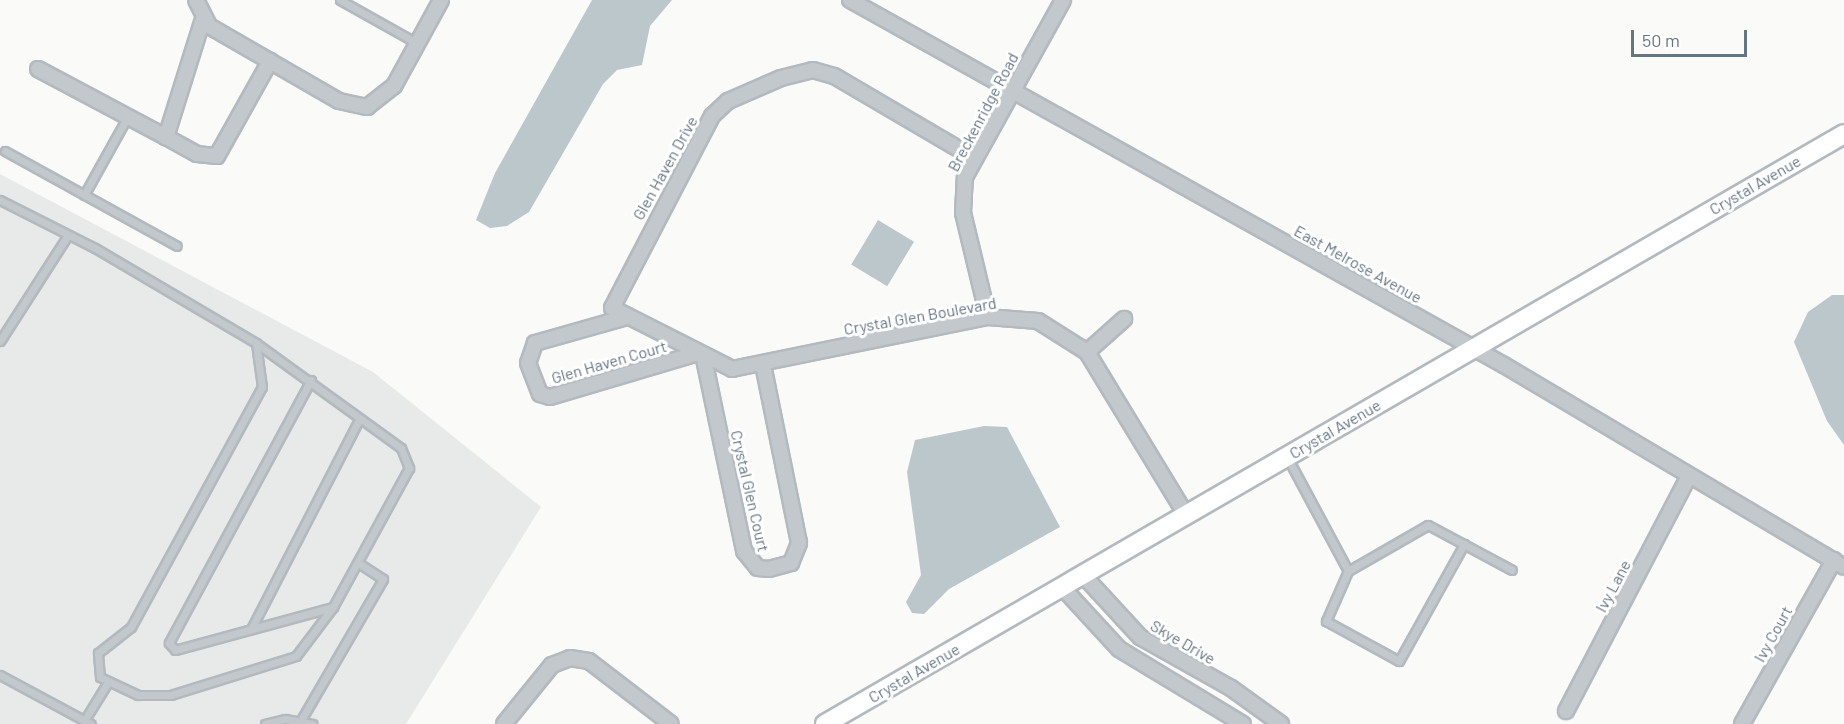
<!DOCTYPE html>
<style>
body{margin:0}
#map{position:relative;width:1844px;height:724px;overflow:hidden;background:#fafaf8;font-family:Barlow,sans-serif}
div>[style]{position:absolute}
.built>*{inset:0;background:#e8e9e9}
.water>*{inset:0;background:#bbc7cb;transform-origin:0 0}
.roads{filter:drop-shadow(2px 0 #b3babf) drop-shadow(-2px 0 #b3babf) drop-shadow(0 2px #b3babf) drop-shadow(0 -2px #b3babf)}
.lane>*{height:7px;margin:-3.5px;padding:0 3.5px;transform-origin:3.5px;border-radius:3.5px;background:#c3c8cc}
.street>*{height:14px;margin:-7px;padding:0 7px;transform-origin:7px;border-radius:7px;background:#c3c8cc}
.secondary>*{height:18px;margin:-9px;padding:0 9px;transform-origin:9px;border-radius:9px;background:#fff}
span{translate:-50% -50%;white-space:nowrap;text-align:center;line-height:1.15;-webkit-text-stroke:6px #fff;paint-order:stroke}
.street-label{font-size:16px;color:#657683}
.scale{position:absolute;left:1631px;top:30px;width:116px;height:27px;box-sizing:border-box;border:3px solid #657683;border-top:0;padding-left:8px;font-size:18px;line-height:21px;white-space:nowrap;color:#657683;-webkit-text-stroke:4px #fff;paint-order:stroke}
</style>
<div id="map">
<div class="built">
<div style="clip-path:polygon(0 174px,373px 372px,541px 507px,406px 724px,0 724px)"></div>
</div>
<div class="water">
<div style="clip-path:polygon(592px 0,672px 0,650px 26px,642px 65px,617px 70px,603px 84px,529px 212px,507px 226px,490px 228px,476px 220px,495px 173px)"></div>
<div style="left:878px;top:220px;width:42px;height:52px;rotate:31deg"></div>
<div style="clip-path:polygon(1832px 295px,1844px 295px,1844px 445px,1827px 421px,1794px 342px,1808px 312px)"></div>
<div style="clip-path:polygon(984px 426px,1007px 427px,1060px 527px,949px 589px,924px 614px,912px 613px,906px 602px,921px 575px,907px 472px,915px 440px)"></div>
</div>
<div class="roads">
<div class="lane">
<div style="left:340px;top:0;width:88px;rotate:29.2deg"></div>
<div style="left:5px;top:151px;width:196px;rotate:28.9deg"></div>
<div style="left:84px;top:195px;width:90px;rotate:-60.9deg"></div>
<div style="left:0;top:200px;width:106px;rotate:26.8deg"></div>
<div style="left:95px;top:248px;width:187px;rotate:30.5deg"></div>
<div style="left:256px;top:343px;width:179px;rotate:35.9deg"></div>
<div style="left:401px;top:448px;width:22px;rotate:68deg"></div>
<div style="left:409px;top:468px;width:158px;rotate:118.7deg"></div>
<div style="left:333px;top:607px;width:61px;rotate:127.1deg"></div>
<div style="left:296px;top:656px;width:131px;rotate:162.7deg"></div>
<div style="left:171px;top:695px;width:33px;rotate:180deg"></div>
<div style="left:138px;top:695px;width:42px;rotate:-154.7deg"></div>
<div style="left:100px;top:677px;width:24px;rotate:-95deg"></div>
<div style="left:98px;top:653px;width:42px;rotate:-38.2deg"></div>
<div style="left:131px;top:627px;width:273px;rotate:-61.4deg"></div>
<div style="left:262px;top:387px;width:44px;rotate:-97.8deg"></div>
<div style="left:0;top:341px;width:126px;rotate:-57.3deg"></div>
<div style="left:311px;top:380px;width:299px;rotate:118.4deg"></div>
<div style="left:169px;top:643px;width:9px;rotate:49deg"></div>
<div style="left:175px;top:650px;width:164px;rotate:-15.2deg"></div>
<div style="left:1287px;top:457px;width:129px;rotate:61.8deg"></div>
<div style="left:1348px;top:571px;width:92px;rotate:-29.9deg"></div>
<div style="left:1428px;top:525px;width:95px;rotate:28.2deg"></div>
<div style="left:1348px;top:571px;width:55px;rotate:113.7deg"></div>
<div style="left:1326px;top:621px;width:83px;rotate:28.7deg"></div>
<div style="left:1399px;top:661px;width:134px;rotate:-60.9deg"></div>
<div style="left:251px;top:629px;width:237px;rotate:-62.7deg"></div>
<div style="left:0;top:675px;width:103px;rotate:28.3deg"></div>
<div style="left:301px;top:720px;width:163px;rotate:-59.8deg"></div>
<div style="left:383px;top:579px;width:30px;rotate:-147deg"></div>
<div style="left:84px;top:721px;width:46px;rotate:-58.4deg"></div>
<div style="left:265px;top:724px;width:21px;rotate:-14deg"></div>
<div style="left:285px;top:719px;width:28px;rotate:10deg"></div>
</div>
<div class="street">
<div style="left:196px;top:0;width:29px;rotate:63deg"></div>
<div style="left:209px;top:26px;width:150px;rotate:30deg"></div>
<div style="left:339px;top:101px;width:29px;rotate:12deg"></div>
<div style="left:367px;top:107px;width:34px;rotate:-38deg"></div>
<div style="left:394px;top:86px;width:98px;rotate:-61.3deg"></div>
<div style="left:850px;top:0;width:749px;rotate:29.17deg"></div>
<div style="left:1504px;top:365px;width:395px;rotate:30.7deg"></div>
<div style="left:203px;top:19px;width:124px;rotate:107.4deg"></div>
<div style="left:166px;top:137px;width:35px;rotate:29deg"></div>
<div style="left:197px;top:154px;width:20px;rotate:6deg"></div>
<div style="left:217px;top:156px;width:109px;rotate:-60.8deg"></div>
<div style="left:38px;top:69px;width:145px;rotate:28deg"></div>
<div style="left:974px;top:158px;width:162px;rotate:-149.6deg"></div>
<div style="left:834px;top:76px;width:22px;rotate:-164deg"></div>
<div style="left:813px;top:70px;width:33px;rotate:166deg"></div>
<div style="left:781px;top:78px;width:58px;rotate:156.5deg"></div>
<div style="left:728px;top:101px;width:22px;rotate:137deg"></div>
<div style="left:712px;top:116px;width:216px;rotate:117.5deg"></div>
<div style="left:612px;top:308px;width:135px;rotate:26.9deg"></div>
<div style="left:732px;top:369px;width:261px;rotate:-11.5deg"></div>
<div style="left:988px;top:317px;width:50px;rotate:4.6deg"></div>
<div style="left:1038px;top:321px;width:58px;rotate:32.3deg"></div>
<div style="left:1087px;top:352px;width:191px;rotate:58.7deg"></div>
<div style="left:627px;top:317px;width:96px;rotate:164.2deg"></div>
<div style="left:535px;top:343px;width:21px;rotate:109deg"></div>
<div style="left:528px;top:363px;width:33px;rotate:69deg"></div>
<div style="left:540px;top:394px;width:10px;rotate:17deg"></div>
<div style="left:550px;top:397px;width:151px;rotate:-16.5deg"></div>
<div style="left:988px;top:317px;width:107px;rotate:-103.5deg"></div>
<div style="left:963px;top:213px;width:36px;rotate:-87deg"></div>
<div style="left:965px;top:177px;width:202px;rotate:-61deg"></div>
<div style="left:1087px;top:352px;width:50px;rotate:-41.7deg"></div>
<div style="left:704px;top:359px;width:196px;rotate:78.2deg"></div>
<div style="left:744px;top:551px;width:22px;rotate:51deg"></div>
<div style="left:758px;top:568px;width:11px;rotate:5deg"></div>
<div style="left:769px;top:569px;width:23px;rotate:-15deg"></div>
<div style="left:791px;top:563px;width:22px;rotate:-68deg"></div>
<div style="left:799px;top:543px;width:183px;rotate:-101.4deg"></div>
<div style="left:1083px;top:575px;width:84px;rotate:47.4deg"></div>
<div style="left:1140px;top:637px;width:104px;rotate:29.3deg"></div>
<div style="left:1231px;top:688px;width:62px;rotate:35.8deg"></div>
<div style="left:1062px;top:587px;width:84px;rotate:47.4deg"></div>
<div style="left:1119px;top:649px;width:145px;rotate:31.2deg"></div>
<div style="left:1566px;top:711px;width:265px;rotate:-62.4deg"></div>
<div style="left:504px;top:724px;width:76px;rotate:-50.9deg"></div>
<div style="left:552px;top:665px;width:19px;rotate:-21deg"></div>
<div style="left:570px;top:658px;width:19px;rotate:9deg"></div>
<div style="left:589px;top:661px;width:103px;rotate:37.5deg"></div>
<div style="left:1742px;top:724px;width:188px;rotate:-60.7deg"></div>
</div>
<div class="secondary">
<div style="left:825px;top:724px;width:1177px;rotate:-30.07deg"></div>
</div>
</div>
<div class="street-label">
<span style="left:983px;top:112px;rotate:-62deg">Breckenridge Road</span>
<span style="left:665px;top:168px;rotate:-61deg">Glen Haven Drive</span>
<span style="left:1755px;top:185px;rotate:-30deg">Crystal Avenue</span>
<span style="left:1358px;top:264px;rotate:29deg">East Melrose Avenue</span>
<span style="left:920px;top:316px;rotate:-10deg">Crystal Glen Boulevard</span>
<span style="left:609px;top:362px;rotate:-16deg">Glen Haven Court</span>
<span style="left:1335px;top:429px;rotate:-30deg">Crystal Avenue</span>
<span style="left:750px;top:491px;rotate:77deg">Crystal Glen Court</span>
<span style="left:1613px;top:586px;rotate:-62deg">Ivy Lane</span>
<span style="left:1773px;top:634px;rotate:-61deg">Ivy Court</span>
<span style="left:1183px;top:642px;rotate:30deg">Skye Drive</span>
<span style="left:914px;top:673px;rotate:-30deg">Crystal Avenue</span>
</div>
<div class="scale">50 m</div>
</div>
